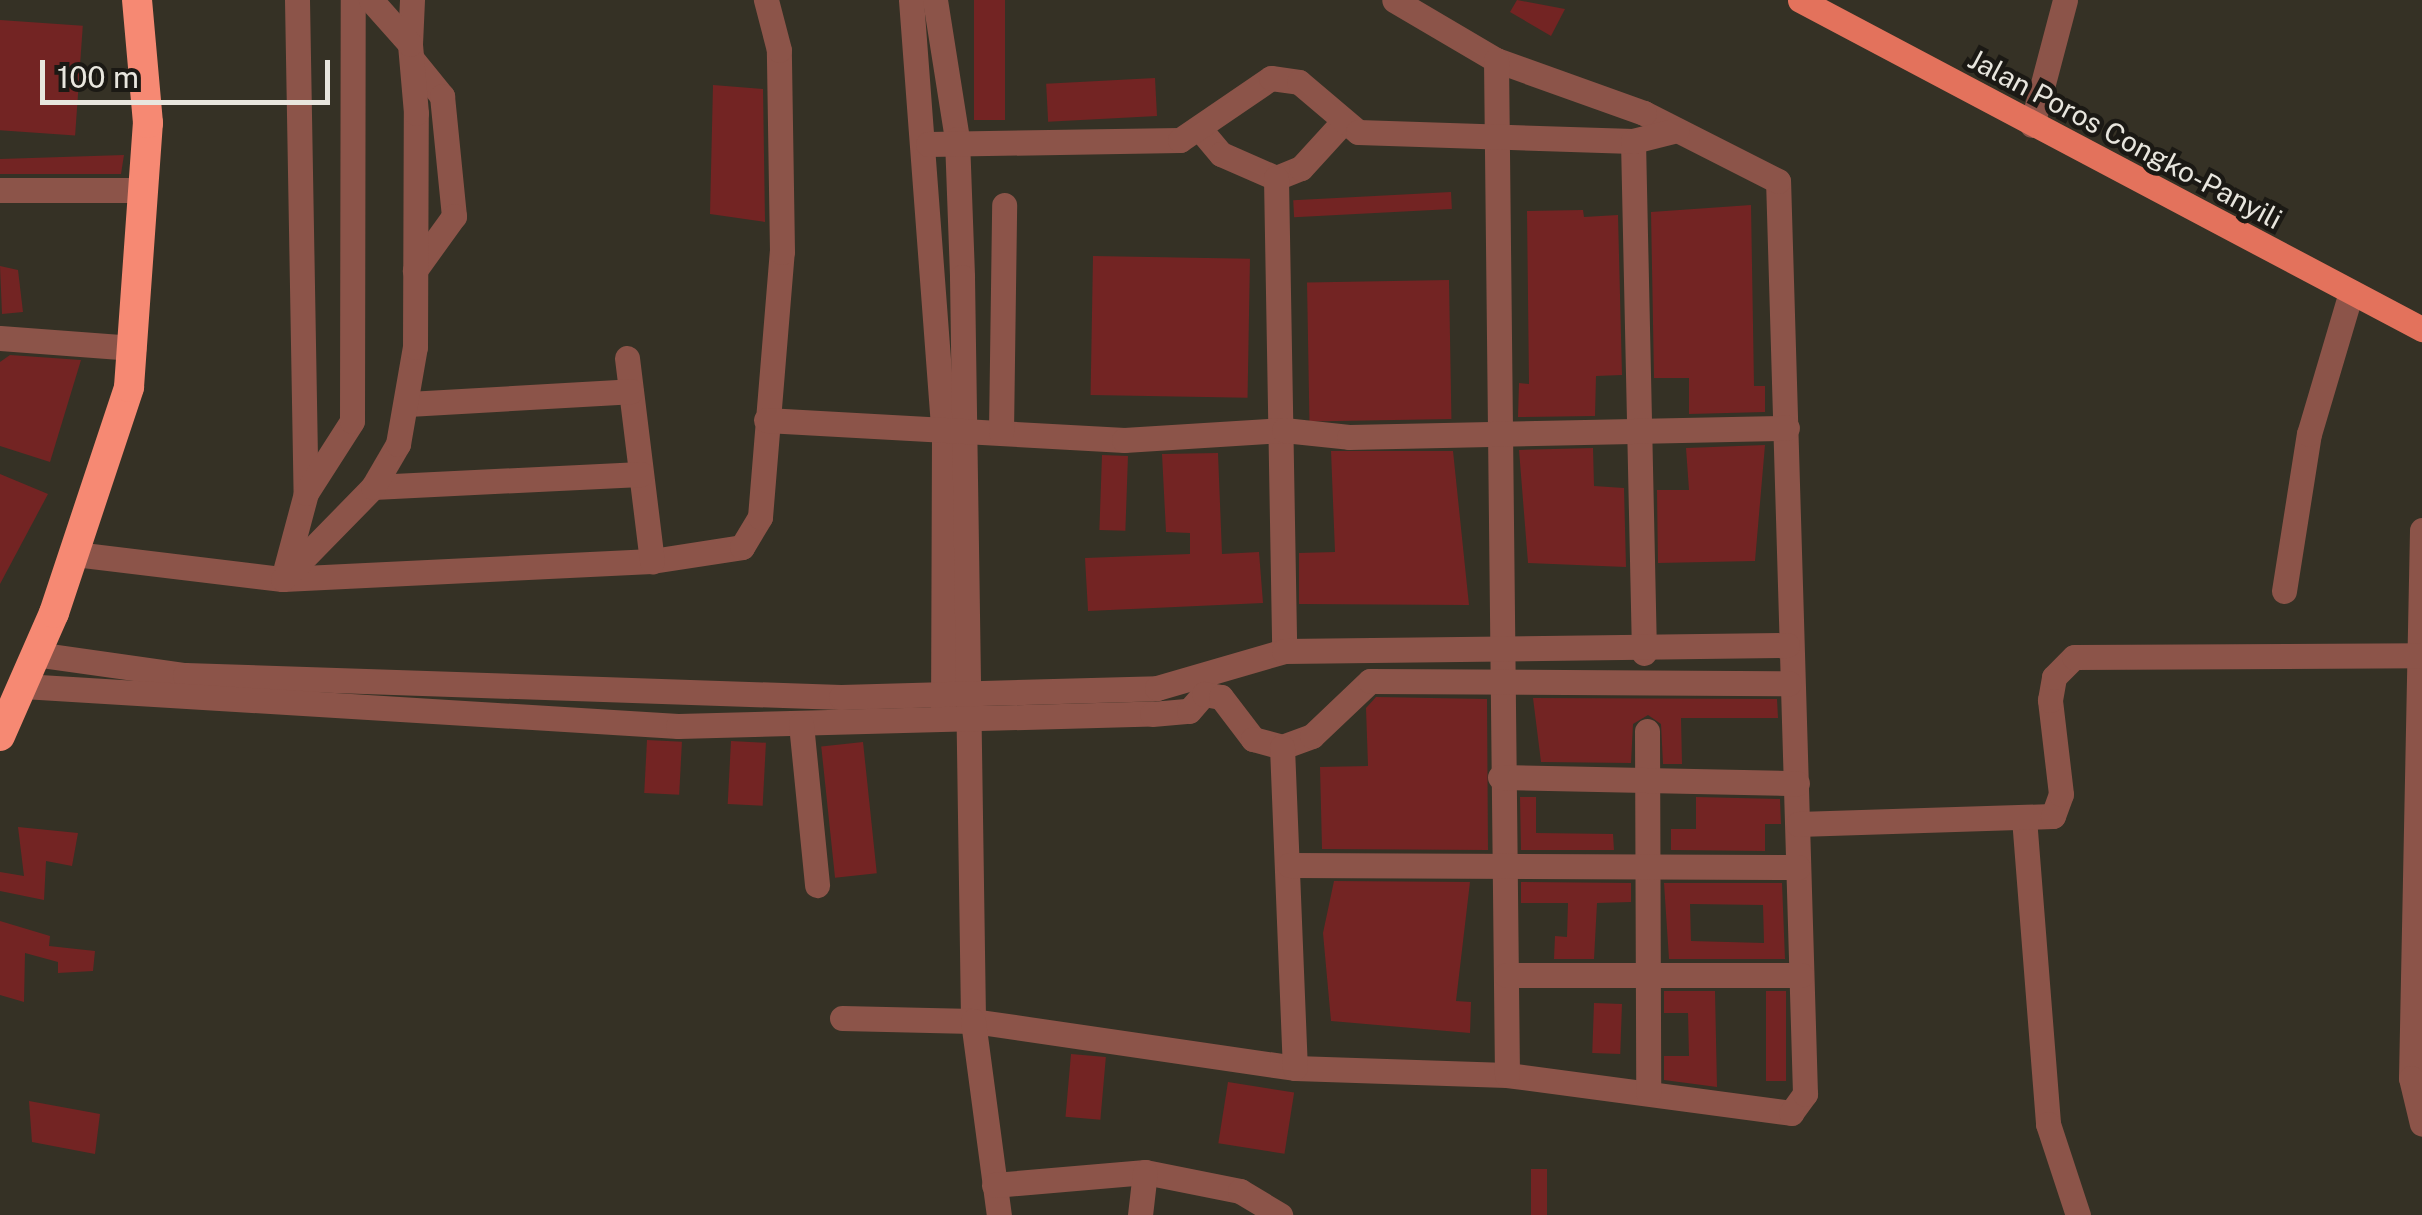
<!DOCTYPE html>
<style>
body{margin:0}
#map{position:relative;width:2422px;height:1215px;overflow:hidden;background:#353125;font-family:"Public Sans",sans-serif}
div>[style]{position:absolute}
.building>*{inset:0;background:#732423;transform-origin:0 0}
.minor>*{height:25px;margin:-12.5px;padding:0 12.5px;transform-origin:12.5px;border-radius:12.5px;background:#8c5449}
.major>*{height:25px;margin:-12.5px;padding:0 12.5px;transform-origin:12.5px;border-radius:12.5px;background:#e3725c}
.highway>*{height:30px;margin:-15px;padding:0 15px;transform-origin:15px;border-radius:15px;background:#f68973}
span{translate:-50% -50%;white-space:nowrap;text-align:center;line-height:1.15;-webkit-text-stroke:9px #1b1914;paint-order:stroke}
.street-label{font-size:28px;color:#e8e6de}
.scale{position:absolute;left:40px;top:60px;width:290px;height:45px;box-sizing:border-box;border:5px solid #e8e6de;border-top:0;padding-left:12px;font-size:30px;line-height:35px;white-space:nowrap;color:#e8e6de;-webkit-text-stroke:8px #1b1914;paint-order:stroke}
</style>
<div id="map">
<div class="building">
<div style="left:974px;top:0;width:31px;height:120px"></div>
<div style="clip-path:polygon(1517px 0,1565px 9px,1551px 36px,1510px 12px)"></div>
<div style="left:0;top:20px;width:83px;height:110px;rotate:4deg"></div>
<div style="left:1155px;top:78px;width:38px;height:109px;rotate:87deg"></div>
<div style="clip-path:polygon(713px 85px,763px 89px,765px 222px,710px 214px)"></div>
<div style="clip-path:polygon(124px 155px,121px 174px,0 174px,0 159px)"></div>
<div style="left:1451px;top:192px;width:17px;height:158px;rotate:87deg"></div>
<div style="clip-path:polygon(1751px 205px,1754px 386px,1765px 386px,1765px 412px,1689px 414px,1689px 378px,1654px 378px,1651px 212px)"></div>
<div style="clip-path:polygon(1583px 210px,1584px 217px,1618px 215px,1622px 375px,1596px 376px,1595px 416px,1518px 417px,1519px 383px,1529px 384px,1527px 211px)"></div>
<div style="left:1093px;top:256px;width:157px;height:139px;rotate:1deg"></div>
<div style="clip-path:polygon(0 266px,18px 270px,23px 312px,2px 314px)"></div>
<div style="left:1449px;top:280px;width:139px;height:142px;rotate:89deg"></div>
<div style="clip-path:polygon(10px 355px,81px 360px,50px 462px,0 446px,0 362px)"></div>
<div style="clip-path:polygon(1765px 445px,1755px 561px,1658px 563px,1657px 490px,1689px 490px,1686px 448px)"></div>
<div style="clip-path:polygon(1593px 448px,1594px 486px,1624px 488px,1626px 567px,1528px 563px,1519px 450px)"></div>
<div style="clip-path:polygon(1331px 451px,1453px 451px,1469px 605px,1299px 604px,1299px 553px,1335px 552px)"></div>
<div style="clip-path:polygon(1218px 453px,1222px 554px,1259px 552px,1263px 603px,1088px 611px,1085px 558px,1190px 554px,1190px 533px,1166px 532px,1162px 454px)"></div>
<div style="left:1102px;top:455px;width:26px;height:75px;rotate:2deg"></div>
<div style="clip-path:polygon(0 474px,48px 494px,0 584px)"></div>
<div style="clip-path:polygon(1376px 697px,1487px 699px,1488px 850px,1322px 849px,1320px 767px,1368px 766px,1366px 708px)"></div>
<div style="clip-path:polygon(1533px 698px,1777px 699px,1778px 718px,1681px 718px,1682px 764px,1663px 764px,1661px 724px,1648px 715px,1633px 724px,1631px 763px,1541px 762px)"></div>
<div style="left:647px;top:740px;width:35px;height:53px;rotate:3deg"></div>
<div style="left:731px;top:741px;width:35px;height:63px;rotate:3deg"></div>
<div style="left:863px;top:742px;width:132px;height:42px;rotate:84deg"></div>
<div style="clip-path:polygon(1520px 797px,1536px 797px,1536px 833px,1613px 834px,1614px 850px,1521px 850px)"></div>
<div style="clip-path:polygon(1696px 797px,1780px 799px,1781px 824px,1765px 824px,1765px 851px,1671px 850px,1671px 829px,1696px 829px)"></div>
<div style="clip-path:polygon(18px 827px,78px 833px,72px 866px,46px 861px,44px 900px,0 891px,0 872px,24px 876px)"></div>
<div style="clip-path:polygon(1334px 881px,1470px 882px,1456px 1001px,1471px 1002px,1470px 1033px,1331px 1021px,1323px 933px)"></div>
<div style="clip-path:polygon(1521px 882px,1631px 883px,1631px 902px,1597px 903px,1594px 959px,1554px 959px,1555px 936px,1567px 937px,1568px 903px,1521px 903px)"></div>
<div style="clip-path:polygon(evenodd,1664px 883px,1782px 883px,1785px 959px,1669px 959px,1664px 883px,1690px 904px,1763px 905px,1764px 943px,1691px 941px,1690px 904px)"></div>
<div style="clip-path:polygon(0 921px,50px 936px,49px 946px,95px 951px,93px 971px,58px 973px,58px 962px,25px 953px,24px 1002px,0 995px)"></div>
<div style="clip-path:polygon(1664px 991px,1715px 991px,1717px 1087px,1664px 1080px,1664px 1056px,1689px 1056px,1688px 1013px,1664px 1013px)"></div>
<div style="left:1766px;top:991px;width:20px;height:90px"></div>
<div style="left:1594px;top:1003px;width:28px;height:50px;rotate:2deg"></div>
<div style="left:1071px;top:1054px;width:35px;height:63px;rotate:5deg"></div>
<div style="left:1228px;top:1082px;width:67px;height:62px;rotate:9deg"></div>
<div style="clip-path:polygon(29px 1101px,100px 1114px,95px 1154px,32px 1142px)"></div>
<div style="left:1531px;top:1169px;width:16px;height:46px"></div>
</div>
<div class="minor">
<div style="left:297px;top:0;width:493px;rotate:89deg"></div>
<div style="left:306px;top:493px;width:89px;rotate:105deg"></div>
<div style="left:283px;top:579px;width:369px;rotate:-2.8deg"></div>
<div style="left:652px;top:561px;width:91px;rotate:-8.8deg"></div>
<div style="left:742px;top:547px;width:35px;rotate:-59deg"></div>
<div style="left:760px;top:517px;width:266px;rotate:-85.3deg"></div>
<div style="left:782px;top:252px;width:202px;rotate:-90.9deg"></div>
<div style="left:779px;top:50px;width:52px;rotate:-104.6deg"></div>
<div style="left:911px;top:0;width:436px;rotate:85.7deg"></div>
<div style="left:944px;top:435px;width:272px;rotate:90.2deg"></div>
<div style="left:935px;top:0;width:141px;rotate:81deg"></div>
<div style="left:957px;top:139px;width:138px;rotate:87.9deg"></div>
<div style="left:962px;top:277px;width:744px;rotate:89.15deg"></div>
<div style="left:973px;top:1021px;width:325px;rotate:8.3deg"></div>
<div style="left:1295px;top:1068px;width:212px;rotate:1.9deg"></div>
<div style="left:1507px;top:1075px;width:287px;rotate:7.6deg"></div>
<div style="left:1791px;top:1113px;width:24px;rotate:-54deg"></div>
<div style="left:1805px;top:1094px;width:913px;rotate:-91.69deg"></div>
<div style="left:1778px;top:181px;width:150px;rotate:-153.1deg"></div>
<div style="left:1644px;top:113px;width:157px;rotate:-160.3deg"></div>
<div style="left:1496px;top:60px;width:118px;rotate:-149.5deg"></div>
<div style="left:410px;top:44px;width:44px;rotate:-87.4deg"></div>
<div style="left:412px;top:59px;width:48px;rotate:51deg"></div>
<div style="left:442px;top:96px;width:121px;rotate:84.3deg"></div>
<div style="left:454px;top:216px;width:67px;rotate:125.8deg"></div>
<div style="left:1496px;top:60px;width:1015px;rotate:89.38deg"></div>
<div style="left:2032px;top:125px;width:129px;rotate:-75.2deg"></div>
<div style="left:1199px;top:128px;width:34px;rotate:50deg"></div>
<div style="left:1221px;top:154px;width:60px;rotate:23.6deg"></div>
<div style="left:1276px;top:178px;width:27px;rotate:-22deg"></div>
<div style="left:1301px;top:168px;width:62px;rotate:-47.6deg"></div>
<div style="left:1633px;top:141px;width:512px;rotate:88.77deg"></div>
<div style="left:928px;top:144px;width:252px;rotate:-0.9deg"></div>
<div style="left:1180px;top:140px;width:110px;rotate:-34.3deg"></div>
<div style="left:1271px;top:78px;width:28px;rotate:8deg"></div>
<div style="left:1299px;top:82px;width:77px;rotate:40.3deg"></div>
<div style="left:1358px;top:132px;width:275px;rotate:1.9deg"></div>
<div style="left:1633px;top:141px;width:45px;rotate:-14deg"></div>
<div style="left:1276px;top:178px;width:473px;rotate:89deg"></div>
<div style="left:0;top:190px;width:139px"></div>
<div style="left:0;top:338px;width:134px;rotate:4.3deg"></div>
<div style="left:627px;top:358px;width:205px;rotate:83deg"></div>
<div style="left:408px;top:404px;width:223px;rotate:-3.3deg"></div>
<div style="left:766px;top:420px;width:359px;rotate:3.2deg"></div>
<div style="left:1124px;top:440px;width:160px;rotate:-3.6deg"></div>
<div style="left:1284px;top:430px;width:65px;rotate:6.1deg"></div>
<div style="left:1349px;top:437px;width:438px;rotate:-1.2deg"></div>
<div style="left:1001px;top:432px;width:227px;rotate:-89.2deg"></div>
<div style="left:373px;top:487px;width:268px;rotate:-2.8deg"></div>
<div style="left:306px;top:493px;width:85px;rotate:-57.4deg"></div>
<div style="left:352px;top:421px;width:421px;rotate:-89.9deg"></div>
<div style="left:2422px;top:530px;width:548px;rotate:91.15deg"></div>
<div style="left:2411px;top:1078px;width:47px;rotate:76.6deg"></div>
<div style="left:75px;top:554px;width:209px;rotate:6.9deg"></div>
<div style="left:283px;top:579px;width:129px;rotate:-45.6deg"></div>
<div style="left:373px;top:487px;width:50px;rotate:-59.8deg"></div>
<div style="left:398px;top:444px;width:98px;rotate:-80.1deg"></div>
<div style="left:415px;top:347px;width:234px;rotate:-89.8deg"></div>
<div style="left:416px;top:113px;width:69px;rotate:-95deg"></div>
<div style="left:410px;top:44px;width:59px;rotate:-131.6deg"></div>
<div style="left:2284px;top:591px;width:159px;rotate:-81deg"></div>
<div style="left:2309px;top:434px;width:148px;rotate:-73.5deg"></div>
<div style="left:35px;top:654px;width:151px;rotate:8deg"></div>
<div style="left:185px;top:675px;width:656px;rotate:1.92deg"></div>
<div style="left:841px;top:697px;width:316px;rotate:-1.6deg"></div>
<div style="left:1157px;top:688px;width:132px;rotate:-16.2deg"></div>
<div style="left:1284px;top:651px;width:503px;rotate:-0.68deg"></div>
<div style="left:23px;top:686px;width:656px;rotate:3.49deg"></div>
<div style="left:678px;top:726px;width:474px;rotate:-1.5deg"></div>
<div style="left:1152px;top:714px;width:37px;rotate:-5deg"></div>
<div style="left:1189px;top:711px;width:23px;rotate:-49deg"></div>
<div style="left:1204px;top:694px;width:17px;rotate:10deg"></div>
<div style="left:1221px;top:697px;width:53px;rotate:52.7deg"></div>
<div style="left:1253px;top:739px;width:30px;rotate:15deg"></div>
<div style="left:1282px;top:747px;width:32px;rotate:-20deg"></div>
<div style="left:1312px;top:736px;width:80px;rotate:-43.5deg"></div>
<div style="left:1370px;top:681px;width:419px;rotate:0.3deg"></div>
<div style="left:801px;top:724px;width:162px;rotate:84.3deg"></div>
<div style="left:1647px;top:731px;width:362px;rotate:89.8deg"></div>
<div style="left:1282px;top:747px;width:321px;rotate:87.7deg"></div>
<div style="left:1500px;top:777px;width:297px;rotate:1.2deg"></div>
<div style="left:2024px;top:818px;width:307px;rotate:85.5deg"></div>
<div style="left:2048px;top:1124px;width:96px;rotate:71.8deg"></div>
<div style="left:1798px;top:824px;width:255px;rotate:-1.8deg"></div>
<div style="left:2053px;top:816px;width:23px;rotate:-70deg"></div>
<div style="left:2061px;top:794px;width:95px;rotate:-96.7deg"></div>
<div style="left:2050px;top:700px;width:23px;rotate:-80deg"></div>
<div style="left:2054px;top:677px;width:28px;rotate:-45deg"></div>
<div style="left:2074px;top:657px;width:348px;rotate:-0.3deg"></div>
<div style="left:1289px;top:865px;width:509px;rotate:0.23deg"></div>
<div style="left:1506px;top:975px;width:295px"></div>
<div style="left:842px;top:1018px;width:131px;rotate:1.3deg"></div>
<div style="left:973px;top:1021px;width:196px;rotate:82.4deg"></div>
<div style="left:994px;top:1185px;width:152px;rotate:-4.9deg"></div>
<div style="left:1145px;top:1172px;width:97px;rotate:11.3deg"></div>
<div style="left:1240px;top:1191px;width:47px;rotate:31deg"></div>
<div style="left:1140px;top:1215px;width:43px;rotate:-83.4deg"></div>
</div>
<div class="major">
<div style="left:1800px;top:0;width:704px;rotate:27.88deg"></div>
</div>
<div class="highway">
<div style="left:0;top:736px;width:134px;rotate:-66.3deg"></div>
<div style="left:54px;top:613px;width:238px;rotate:-71.6deg"></div>
<div style="left:129px;top:387px;width:265px;rotate:-85.9deg"></div>
<div style="left:148px;top:123px;width:123px;rotate:-95.1deg"></div>
</div>
<div class="street-label">
<span style="left:2125px;top:139px;rotate:28deg">Jalan Poros Congko-Panyili</span>
</div>
<div class="scale">100 m</div>
</div>
